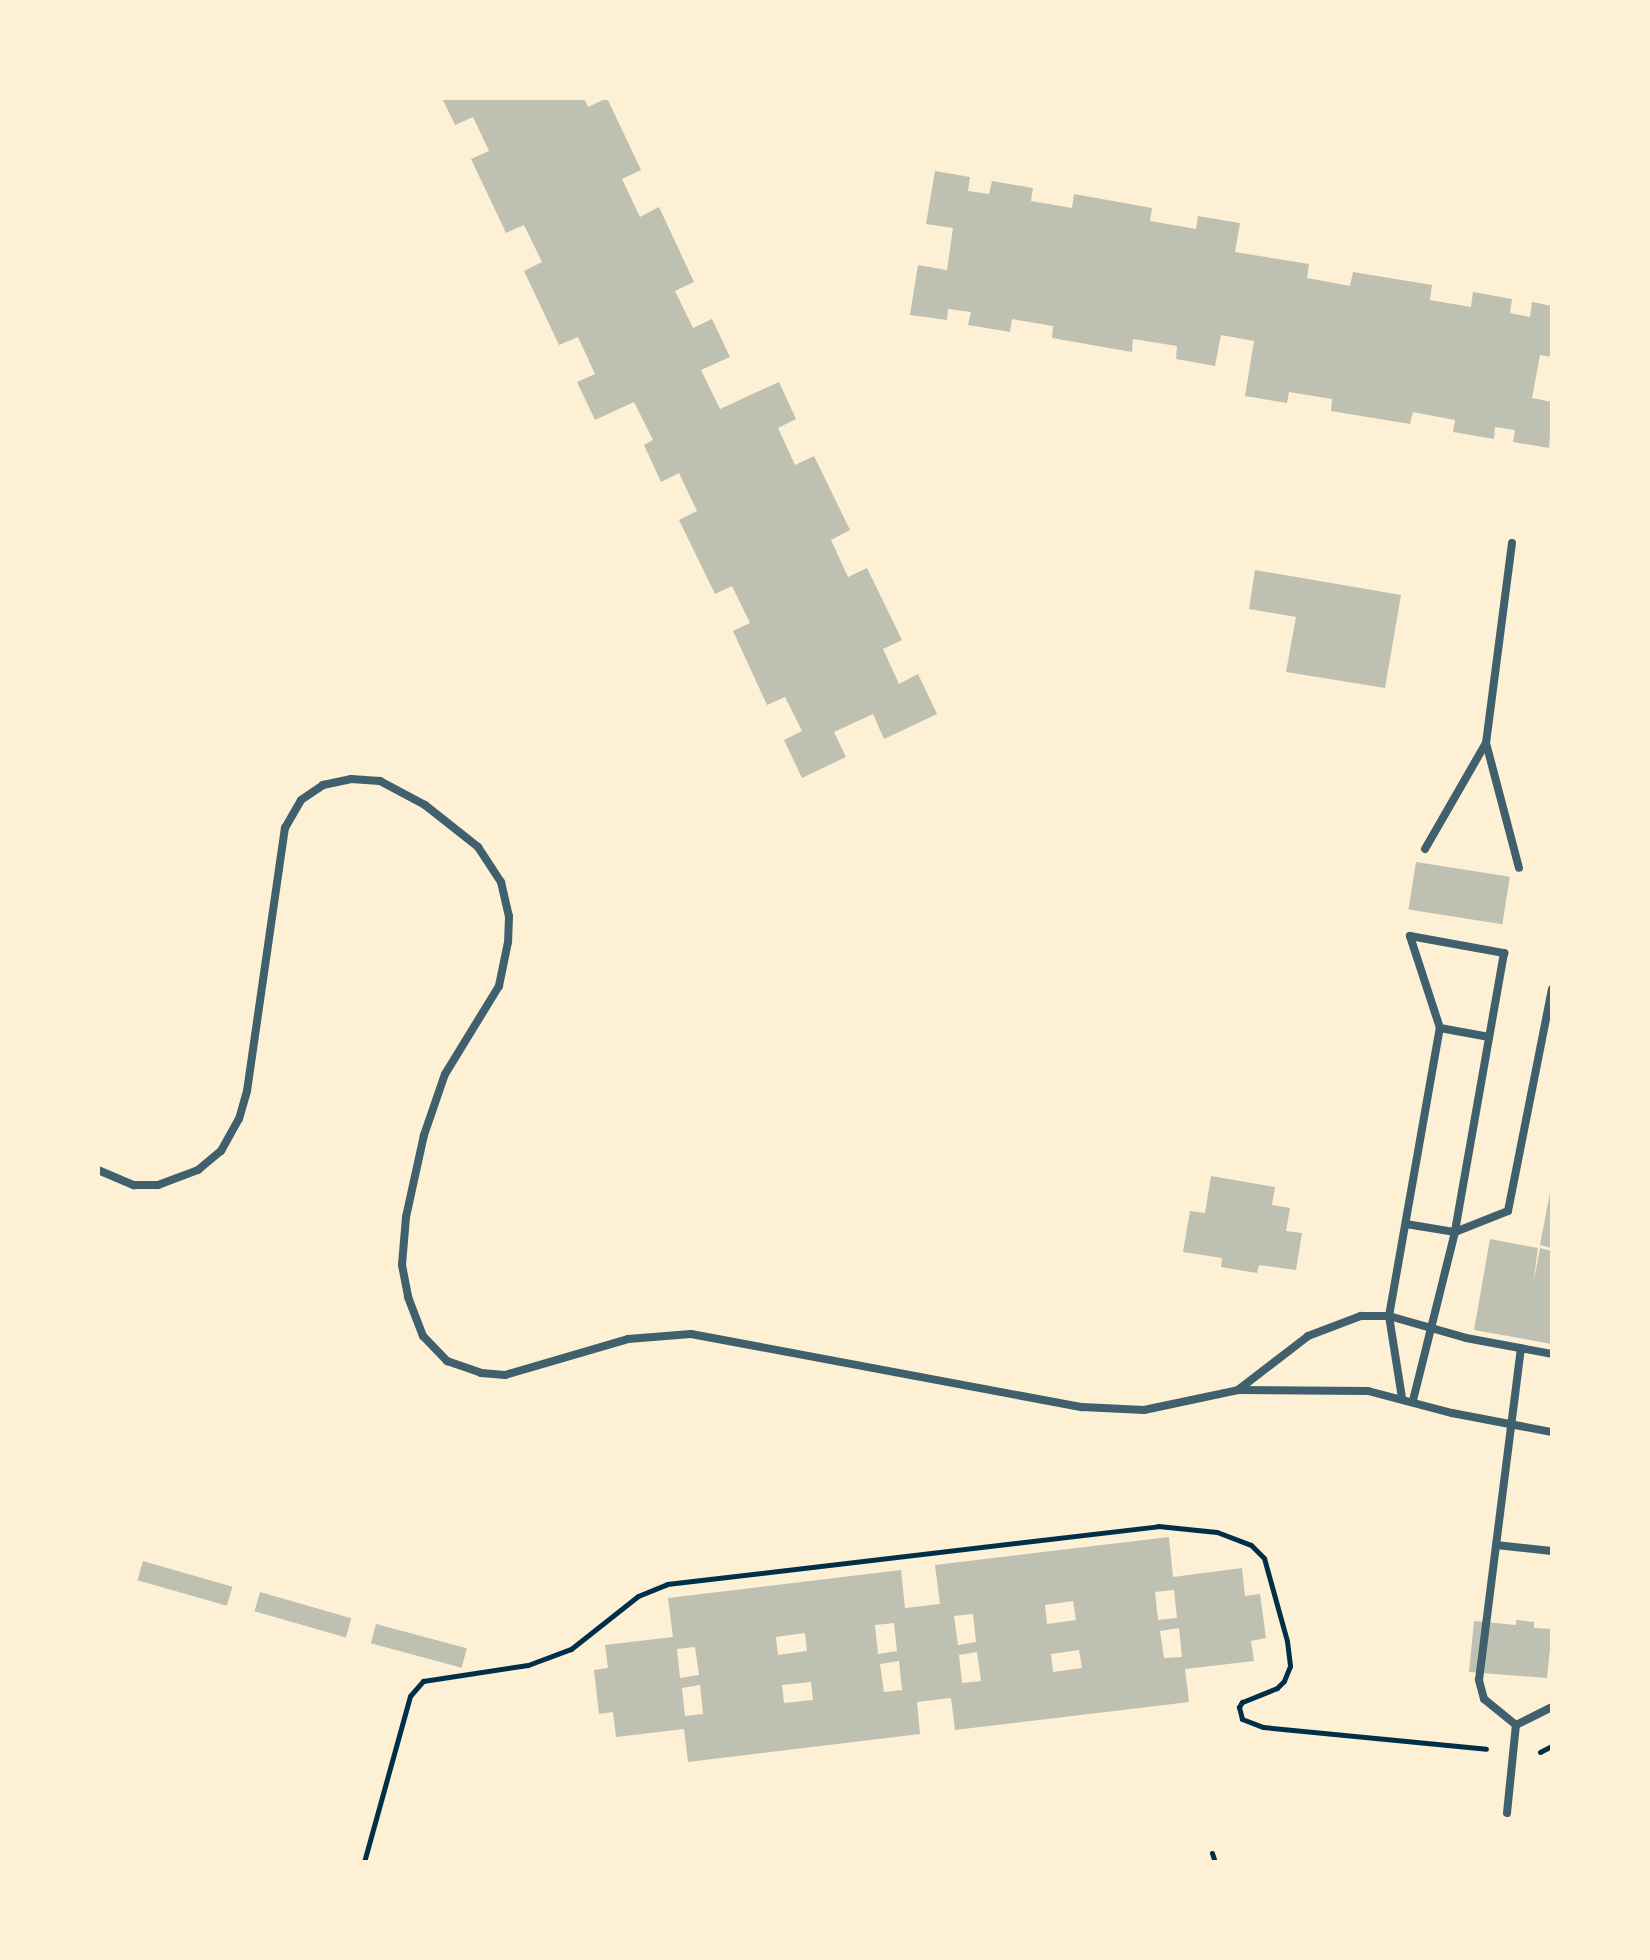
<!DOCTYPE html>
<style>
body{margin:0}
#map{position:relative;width:1650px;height:1960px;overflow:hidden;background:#fdf0d5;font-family:"Noto Sans",sans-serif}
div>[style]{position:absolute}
.building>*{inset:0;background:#bec0b2;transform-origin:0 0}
.path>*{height:5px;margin:-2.5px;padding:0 2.5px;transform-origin:2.5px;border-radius:2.5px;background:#003049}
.minor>*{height:8px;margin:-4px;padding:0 4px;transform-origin:4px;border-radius:4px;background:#3f606c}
span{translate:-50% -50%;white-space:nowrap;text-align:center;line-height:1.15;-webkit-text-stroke:6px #fdf0d5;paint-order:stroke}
.frame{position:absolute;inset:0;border:100px solid #fdf0d5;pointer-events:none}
</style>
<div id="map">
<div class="building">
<div style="clip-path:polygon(442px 98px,584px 98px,588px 107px,607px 98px,641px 170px,622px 179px,640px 217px,659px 207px,694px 282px,675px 291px,693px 328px,712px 319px,730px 357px,701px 370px,720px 409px,779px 382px,796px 419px,778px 428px,795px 465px,814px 456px,850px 530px,831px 540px,848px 577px,867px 568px,902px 640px,883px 649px,899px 684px,918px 674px,937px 714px,884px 739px,873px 714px,834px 732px,846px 757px,802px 778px,784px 740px,802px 731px,785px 697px,767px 705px,733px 631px,750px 623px,732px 586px,715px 594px,679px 520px,697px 511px,679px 473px,661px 482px,644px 445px,653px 440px,634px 402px,595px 420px,577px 382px,595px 374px,578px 337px,559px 345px,524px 271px,542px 262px,524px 225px,506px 233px,471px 159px,489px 151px,473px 117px,455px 125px)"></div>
<div style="clip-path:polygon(935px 171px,970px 177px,968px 191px,989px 194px,992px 181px,1033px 188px,1031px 201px,1072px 208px,1074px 194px,1152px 208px,1150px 221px,1196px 229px,1198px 216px,1240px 223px,1235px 252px,1309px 264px,1307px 278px,1350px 286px,1353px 272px,1432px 285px,1430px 300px,1471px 307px,1473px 292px,1512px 299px,1510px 313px,1530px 317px,1532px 302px,1552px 306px,1552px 357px,1540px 355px,1532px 398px,1552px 402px,1549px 448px,1513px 442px,1515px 430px,1495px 427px,1494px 439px,1453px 432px,1455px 420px,1413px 412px,1410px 424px,1331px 411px,1332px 399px,1289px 392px,1287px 403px,1245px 396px,1254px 341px,1221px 335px,1215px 366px,1176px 359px,1177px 346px,1133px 339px,1132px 352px,1052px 338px,1053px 326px,1012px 319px,1010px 332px,968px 325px,971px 312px,948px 309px,947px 320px,910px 315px,918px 265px,947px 270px,953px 228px,926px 224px)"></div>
<div style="clip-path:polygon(1255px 570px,1401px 595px,1385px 688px,1286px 672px,1296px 617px,1249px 609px)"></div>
<div style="left:1416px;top:862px;width:95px;height:48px;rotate:9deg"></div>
<div style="clip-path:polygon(1211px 1176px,1275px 1187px,1272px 1205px,1290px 1208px,1286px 1231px,1302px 1233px,1296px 1270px,1259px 1265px,1257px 1273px,1221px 1267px,1222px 1258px,1183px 1252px,1190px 1211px,1205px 1213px)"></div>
<div style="clip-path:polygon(1551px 1187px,1552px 1187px,1552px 1248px,1540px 1245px)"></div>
<div style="clip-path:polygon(1490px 1239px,1538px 1248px,1533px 1285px,1540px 1248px,1552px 1251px,1552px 1344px,1474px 1330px)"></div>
<div style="clip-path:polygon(evenodd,1169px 1537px,1173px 1577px,1242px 1568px,1245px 1596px,1260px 1594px,1266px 1638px,1251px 1641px,1254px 1661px,1185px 1669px,1189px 1702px,955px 1730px,951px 1698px,917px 1702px,920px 1734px,688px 1762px,684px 1729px,616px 1737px,613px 1712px,599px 1714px,594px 1670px,608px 1668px,605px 1645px,673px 1637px,668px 1598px,901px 1570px,905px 1608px,940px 1604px,935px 1565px,1169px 1537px,1174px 1590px,1177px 1618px,1158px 1620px,1155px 1592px,1174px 1590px,1169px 1537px,1073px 1601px,1076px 1620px,1047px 1624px,1045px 1605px,1073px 1601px,1169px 1537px,973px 1614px,976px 1642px,958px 1645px,954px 1616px,973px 1614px,1169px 1537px,894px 1623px,897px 1651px,878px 1654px,875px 1625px,894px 1623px,1169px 1537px,1179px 1628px,1182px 1657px,1164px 1658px,1160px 1631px,1179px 1628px,1169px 1537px,805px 1633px,807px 1651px,778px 1655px,776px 1637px,805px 1633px,1169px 1537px,695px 1647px,699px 1675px,680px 1678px,677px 1649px,695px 1647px,1169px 1537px,1079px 1650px,1082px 1668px,1053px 1672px,1051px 1654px,1079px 1650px,1169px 1537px,977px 1652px,981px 1681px,962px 1683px,959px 1655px,977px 1652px,1169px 1537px,899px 1661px,902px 1690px,884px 1692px,880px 1664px,899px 1661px,1169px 1537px,811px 1682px,813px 1700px,784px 1703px,782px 1685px,811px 1682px,1169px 1537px,700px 1685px,703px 1714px,685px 1716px,682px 1688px,700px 1685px)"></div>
<div style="left:143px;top:1561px;width:93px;height:20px;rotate:16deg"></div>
<div style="left:260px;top:1592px;width:95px;height:20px;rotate:16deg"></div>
<div style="clip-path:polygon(1516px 1620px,1534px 1622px,1534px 1628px,1552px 1629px,1547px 1678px,1469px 1672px,1474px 1621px,1516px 1625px)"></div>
<div style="left:376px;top:1624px;width:94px;height:20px;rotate:15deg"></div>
</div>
<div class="path">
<div style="left:1540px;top:1752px;width:13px;rotate:-27deg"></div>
<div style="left:1212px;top:1853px;width:9px;rotate:72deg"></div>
<div style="left:364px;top:1862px;width:172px;rotate:-74.5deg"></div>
<div style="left:410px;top:1696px;width:20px;rotate:-49deg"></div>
<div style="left:423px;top:1681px;width:106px;rotate:-8.7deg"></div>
<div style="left:528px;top:1665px;width:46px;rotate:-20.4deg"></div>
<div style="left:571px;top:1649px;width:85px;rotate:-38.3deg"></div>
<div style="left:638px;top:1596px;width:31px;rotate:-22deg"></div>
<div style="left:667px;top:1584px;width:494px;rotate:-6.7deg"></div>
<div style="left:1158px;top:1526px;width:59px;rotate:5.8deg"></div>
<div style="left:1217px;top:1532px;width:36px;rotate:21deg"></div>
<div style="left:1251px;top:1545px;width:18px;rotate:45deg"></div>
<div style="left:1264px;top:1558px;width:86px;rotate:74.5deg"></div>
<div style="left:1287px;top:1641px;width:25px;rotate:83deg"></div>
<div style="left:1290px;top:1666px;width:16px;rotate:112deg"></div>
<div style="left:1284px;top:1681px;width:10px;rotate:135deg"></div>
<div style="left:1277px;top:1688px;width:38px;rotate:158deg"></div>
<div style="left:1242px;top:1702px;width:6px;rotate:121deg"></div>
<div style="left:1239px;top:1707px;width:12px;rotate:76deg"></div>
<div style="left:1242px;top:1719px;width:22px;rotate:21deg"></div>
<div style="left:1263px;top:1727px;width:224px;rotate:5.6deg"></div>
</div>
<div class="minor">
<div style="left:1512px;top:543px;width:202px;rotate:97.4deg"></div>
<div style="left:1486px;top:743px;width:129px;rotate:75.2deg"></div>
<div style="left:1425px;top:849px;width:122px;rotate:-60.1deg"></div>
<div style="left:1440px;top:1028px;width:50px;rotate:10.4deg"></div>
<div style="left:98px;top:1170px;width:39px;rotate:23deg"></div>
<div style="left:134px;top:1185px;width:24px"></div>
<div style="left:158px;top:1185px;width:43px;rotate:-20.6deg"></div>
<div style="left:198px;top:1170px;width:30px;rotate:-40deg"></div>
<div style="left:221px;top:1151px;width:37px;rotate:-61deg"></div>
<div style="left:239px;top:1119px;width:29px;rotate:-74deg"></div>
<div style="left:247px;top:1091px;width:266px;rotate:-81.8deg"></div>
<div style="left:285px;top:828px;width:32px;rotate:-60deg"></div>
<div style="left:301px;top:800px;width:27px;rotate:-34deg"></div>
<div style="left:323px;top:785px;width:29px;rotate:-12deg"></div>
<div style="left:351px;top:779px;width:29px;rotate:4deg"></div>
<div style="left:380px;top:781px;width:51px;rotate:28.1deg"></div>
<div style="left:425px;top:805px;width:68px;rotate:38.4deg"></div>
<div style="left:478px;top:847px;width:42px;rotate:56.7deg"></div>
<div style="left:501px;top:882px;width:35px;rotate:77deg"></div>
<div style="left:509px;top:916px;width:26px;rotate:92deg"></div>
<div style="left:508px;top:942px;width:45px;rotate:101.6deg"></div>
<div style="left:499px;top:986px;width:103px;rotate:121.5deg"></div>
<div style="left:445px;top:1074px;width:65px;rotate:109deg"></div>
<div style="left:424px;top:1135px;width:84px;rotate:102.4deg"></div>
<div style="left:406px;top:1217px;width:48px;rotate:94.8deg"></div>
<div style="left:402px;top:1265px;width:33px;rotate:79deg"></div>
<div style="left:408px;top:1297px;width:42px;rotate:69deg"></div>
<div style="left:423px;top:1336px;width:35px;rotate:46deg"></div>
<div style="left:447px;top:1361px;width:36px;rotate:19deg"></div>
<div style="left:481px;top:1373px;width:24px;rotate:5deg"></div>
<div style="left:505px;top:1375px;width:128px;rotate:-16.3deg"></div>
<div style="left:628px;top:1339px;width:63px;rotate:-4.5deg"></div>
<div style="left:691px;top:1334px;width:398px;rotate:10.6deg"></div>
<div style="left:1082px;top:1407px;width:62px;rotate:2.8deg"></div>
<div style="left:1144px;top:1410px;width:96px;rotate:-12deg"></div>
<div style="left:1238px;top:1390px;width:130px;rotate:0.4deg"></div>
<div style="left:1368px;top:1391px;width:87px;rotate:14.7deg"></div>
<div style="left:1452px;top:1413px;width:102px;rotate:10.8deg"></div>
<div style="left:1406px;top:1224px;width:50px;rotate:9.3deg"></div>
<div style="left:1455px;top:1232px;width:57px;rotate:-21.6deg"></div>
<div style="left:1508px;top:1211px;width:226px;rotate:-78.8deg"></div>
<div style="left:1238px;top:1390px;width:88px;rotate:-37.6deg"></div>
<div style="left:1308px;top:1336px;width:57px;rotate:-20.7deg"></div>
<div style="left:1361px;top:1316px;width:28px"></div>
<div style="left:1389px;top:1316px;width:80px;rotate:15.9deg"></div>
<div style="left:1466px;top:1338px;width:87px;rotate:10.5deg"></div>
<div style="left:1402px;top:1398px;width:83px;rotate:-99deg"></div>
<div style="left:1389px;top:1316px;width:292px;rotate:-80deg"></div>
<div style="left:1440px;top:1028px;width:97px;rotate:-108.1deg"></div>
<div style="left:1410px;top:936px;width:96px;rotate:10.3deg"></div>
<div style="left:1504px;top:953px;width:283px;rotate:100deg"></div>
<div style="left:1455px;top:1232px;width:173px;rotate:104deg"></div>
<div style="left:1496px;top:1545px;width:56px;rotate:6.1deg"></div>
<div style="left:1516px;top:1725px;width:41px;rotate:-140.9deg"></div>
<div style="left:1484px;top:1699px;width:20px;rotate:-105deg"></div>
<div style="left:1479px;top:1680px;width:334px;rotate:-82.8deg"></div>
<div style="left:1516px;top:1725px;width:40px;rotate:-26.6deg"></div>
<div style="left:1507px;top:1813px;width:88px;rotate:-84.2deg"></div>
</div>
<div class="frame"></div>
</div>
